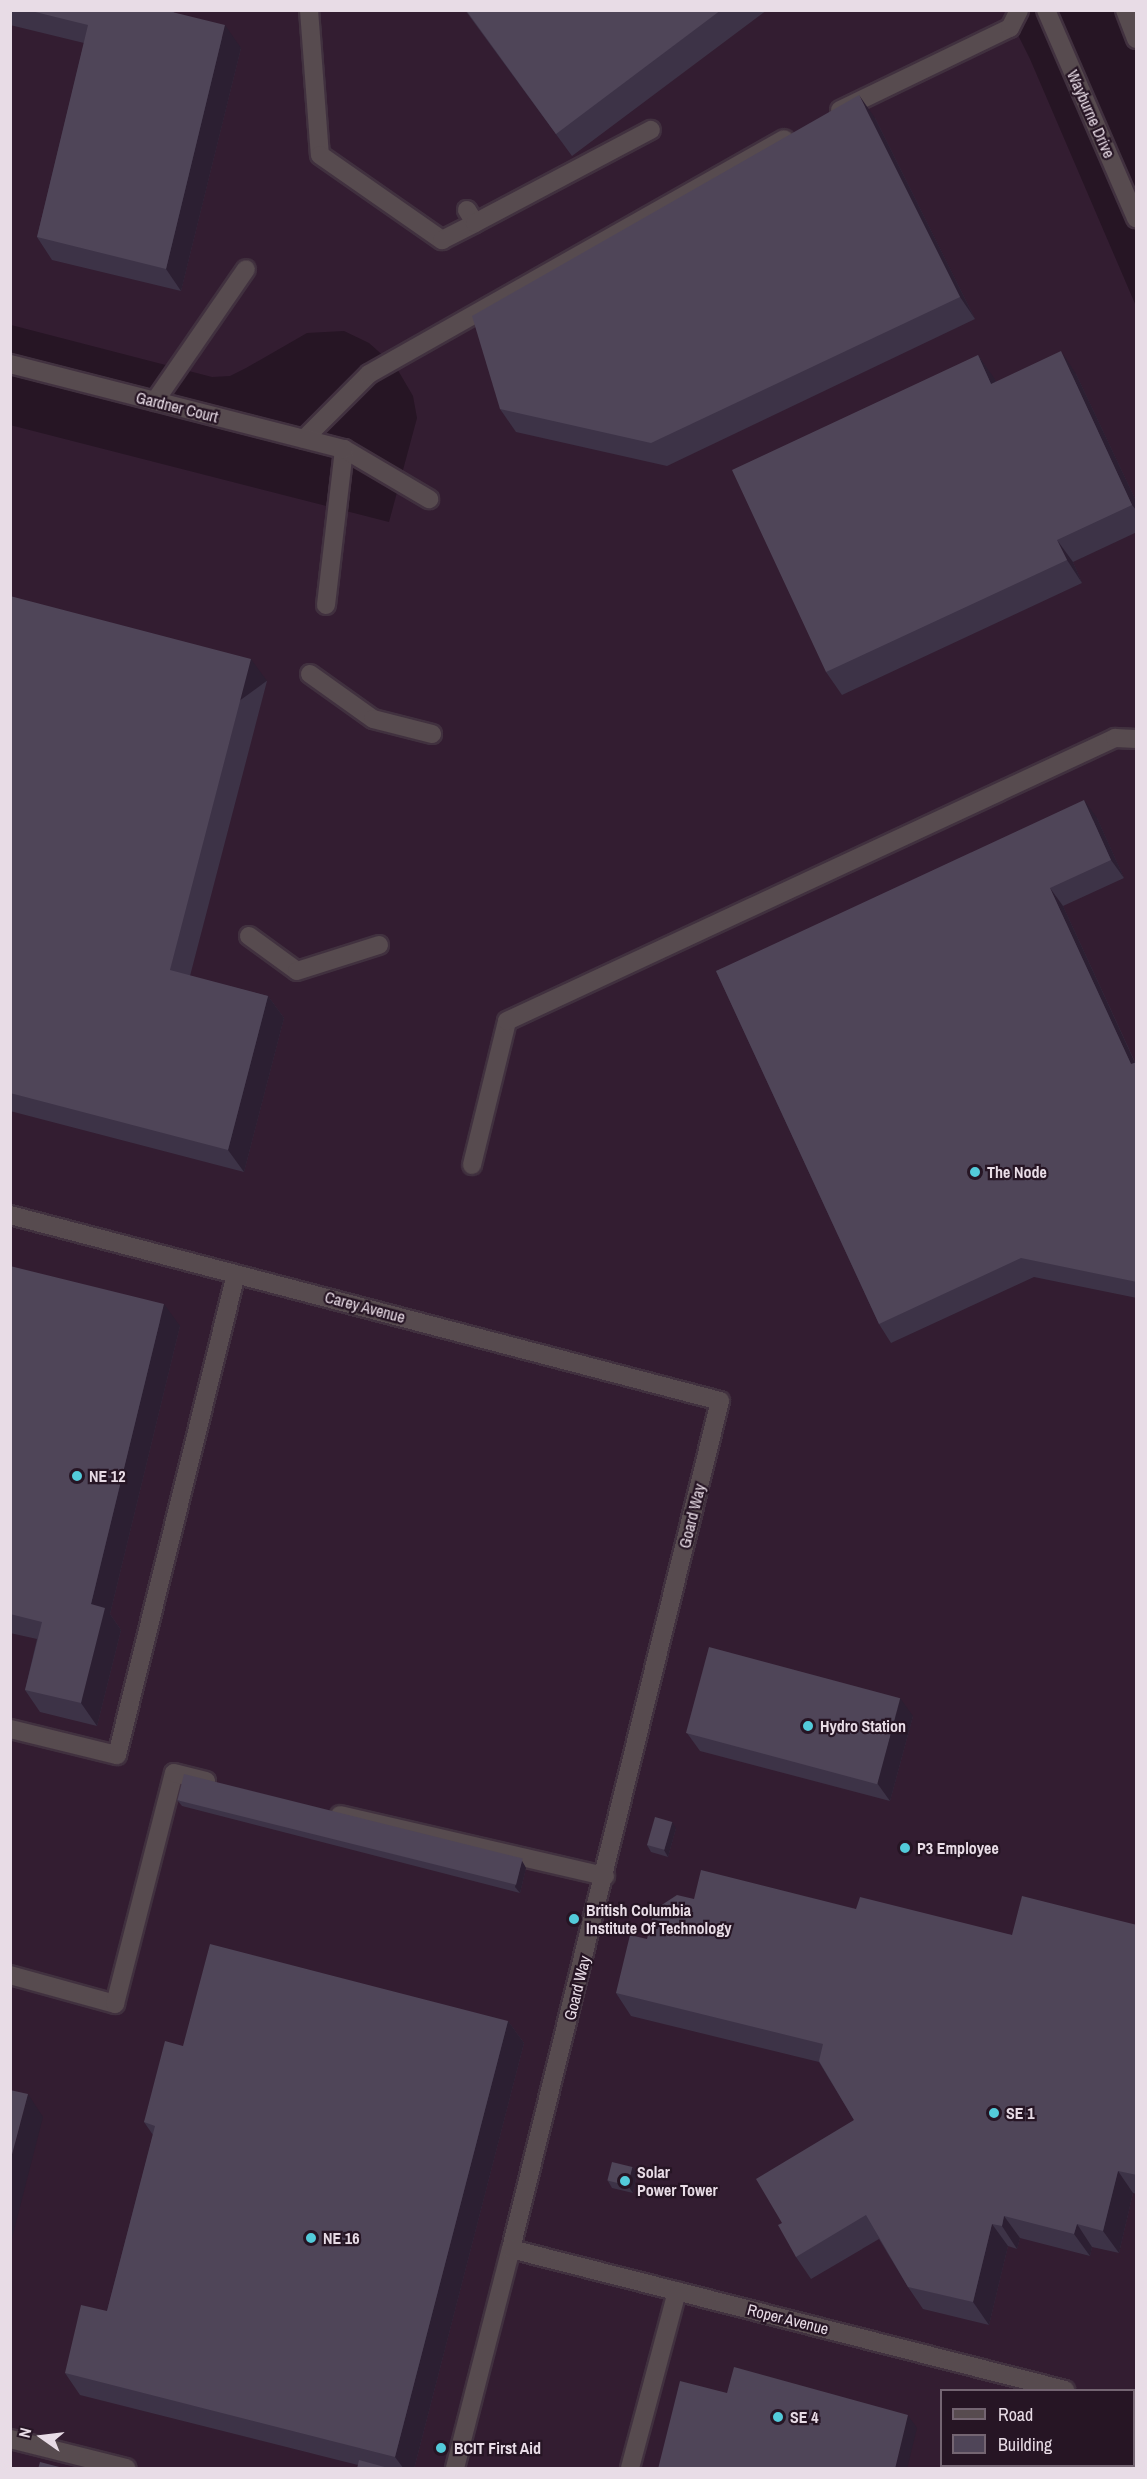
<!DOCTYPE html>
<style>
body{margin:0}
#map{position:relative;width:1147px;height:2479px;overflow:hidden;background:#261524;font-family:"Archivo Narrow",sans-serif}
div>[style]{position:absolute}
.built>*{inset:0;background:#331d31}
.roads{filter:drop-shadow(2px 0 #41313f) drop-shadow(-2px 0 #41313f) drop-shadow(0 2px #41313f) drop-shadow(0 -2px #41313f)}
.service>*{height:18px;margin:-9px;padding:0 9px;transform-origin:9px;border-radius:9px;background:#574b4f}
.pedestrian>*{height:18px;margin:-9px;padding:0 9px;transform-origin:9px;border-radius:9px;background:#574b4f}
.minor>*{height:18px;margin:-9px;padding:0 9px;transform-origin:9px;border-radius:9px;background:#574b4f}
.tertiary>*{height:18px;margin:-9px;padding:0 9px;transform-origin:9px;border-radius:9px;background:#574b4f}
.wall>*{inset:0;background:#3d3347}
.shaded-wall>*{inset:0;background:#2c1f32;transform-origin:0 0}
.building>*{inset:0;background:#4f4558;transform-origin:0 0}
.dots>*{width:16px;height:16px;translate:-50% -50%;box-sizing:border-box;border:3px solid #261524;border-radius:50%}
span{translate:-50% -50%;white-space:nowrap;text-align:center;line-height:1.15;-webkit-text-stroke:4.5px #261524;paint-order:stroke}
.street-label{font-size:16px;color:#e8dce6}
.poi-label{font-size:16px;color:#e8dce6;font-weight:700}
.left{translate:0 -50%;text-align:left}
.frame{position:absolute;inset:0;border:12px solid #e8dce6;pointer-events:none}
.legend{position:absolute;left:940px;top:2389px;width:195px;height:78px;box-sizing:border-box;background:#261524;border:2px solid #746572;margin:0;padding:8px 10px;list-style:none;font-size:18px;color:#e8dce6}
.legend li{display:flex;align-items:center;gap:12px;height:30px}
.legend b{width:30px;border:2px solid #746572}
.north{position:absolute;left:12px;top:2407px;width:60px;height:60px;-webkit-text-stroke:4px #261524;paint-order:stroke;rotate:284deg;font-size:16px;font-weight:700;line-height:24px;text-align:center;color:#e8dce6}
.north::after{content:'';display:block;margin:auto;width:21px;height:27px;background:#e8dce6;clip-path:polygon(50% 0,100% 100%,50% 72%,0 100%)}
</style>
<div id="map">
<div class="built">
<div style="clip-path:polygon(evenodd,11px 11px,1006px 11px,1030px 59px,1136px 306px,1136px 2468px,11px 2468px,10px 425px,389px 522px,417px 418px,413px 396px,396px 367px,369px 343px,344px 331px,307px 333px,246px 368px,230px 376px,212px 377px,11px 325px,11px 11px,942px 2390px,1134px 2390px,1134px 2466px,942px 2466px,942px 2390px)"></div>
</div>
<div class="roads">
<div class="service">
<div style="left:309px;top:10px;width:145px;rotate:85.7deg"></div>
<div style="left:320px;top:155px;width:149px;rotate:34.9deg"></div>
<div style="left:442px;top:240px;width:37px;rotate:-27deg"></div>
<div style="left:840px;top:110px;width:189px;rotate:-25.8deg"></div>
<div style="left:1010px;top:28px;width:20px;rotate:-63deg"></div>
<div style="left:467px;top:210px;width:15px;rotate:58deg"></div>
<div style="left:475px;top:223px;width:199px;rotate:-27.9deg"></div>
<div style="left:155px;top:401px;width:160px;rotate:-55.4deg"></div>
<div style="left:304px;top:439px;width:92px;rotate:-45deg"></div>
<div style="left:369px;top:374px;width:477px;rotate:-29.5deg"></div>
<div style="left:326px;top:605px;width:157px;rotate:-83.4deg"></div>
<div style="left:344px;top:449px;width:99px;rotate:30.5deg"></div>
<div style="left:310px;top:674px;width:77px;rotate:35.5deg"></div>
<div style="left:373px;top:719px;width:61px;rotate:14.3deg"></div>
<div style="left:249px;top:936px;width:59px;rotate:36.1deg"></div>
<div style="left:297px;top:971px;width:86px;rotate:-17.6deg"></div>
<div style="left:472px;top:1165px;width:148px;rotate:-76.3deg"></div>
<div style="left:507px;top:1021px;width:671px;rotate:-24.96deg"></div>
<div style="left:1115px;top:738px;width:21px;rotate:3deg"></div>
<div style="left:10px;top:1729px;width:110px;rotate:13.7deg"></div>
<div style="left:117px;top:1755px;width:495px;rotate:-76.1deg"></div>
<div style="left:340px;top:1815px;width:272px;rotate:13deg"></div>
<div style="left:10px;top:1975px;width:109px;rotate:15.4deg"></div>
<div style="left:115px;top:2004px;width:238px;rotate:-75.7deg"></div>
<div style="left:174px;top:1773px;width:33px;rotate:14deg"></div>
<div style="left:10px;top:2439px;width:120px;rotate:14deg"></div>
<div style="left:630px;top:2468px;width:183px;rotate:-75.1deg"></div>
<div style="left:1040px;top:2468px;width:2px;rotate:-63deg"></div>
</div>
<div class="pedestrian">
<div style="left:455px;top:2468px;width:226px;rotate:-75.7deg"></div>
</div>
<div class="minor">
<div style="left:10px;top:364px;width:345px;rotate:14.3deg"></div>
<div style="left:10px;top:1215px;width:734px;rotate:14.68deg"></div>
<div style="left:720px;top:1401px;width:873px;rotate:103.85deg"></div>
<div style="left:511px;top:2249px;width:572px;rotate:14.28deg"></div>
<div style="left:1134px;top:2408px;width:2px;rotate:27deg"></div>
</div>
<div class="tertiary">
<div style="left:1046px;top:10px;width:227px;rotate:66.6deg"></div>
<div style="left:1125px;top:10px;width:31px;rotate:69deg"></div>
</div>
</div>
<div class="wall">
<div style="clip-path:polygon(10px 10px,174px 10px,174px 13px,241px 48px,181px 291px,52px 260px,37px 237px,84px 43px,10px 25px)"></div>
<div style="clip-path:polygon(465px 10px,767px 10px,572px 156px)"></div>
<div style="clip-path:polygon(875px 118px,975px 319px,667px 466px,516px 432px,500px 409px)"></div>
<div style="clip-path:polygon(978px 355px,996px 382px,1076px 374px,1137px 503px,1137px 532px,1073px 562px,1082px 583px,842px 695px,826px 672px)"></div>
<div style="clip-path:polygon(10px 596px,267px 681px,190px 976px,268px 996px,284px 1018px,244px 1172px,10px 1111px)"></div>
<div style="clip-path:polygon(1097px 818px,1124px 878px,1063px 906px,1135px 1062px,1137px 1062px,1137px 1298px,1034px 1277px,891px 1343px,879px 1324px,716px 971px)"></div>
<div style="clip-path:polygon(10px 1266px,180px 1326px,110px 1614px,121px 1630px,97px 1726px,40px 1712px,25px 1690px,37px 1639px,10px 1633px)"></div>
<div style="clip-path:polygon(913px 1716px,890px 1801px,700px 1751px,687px 1733px)"></div>
<div style="clip-path:polygon(177px 1800px,522px 1861px,526px 1868px,520px 1893px,182px 1806px)"></div>
<div style="clip-path:polygon(676px 1828px,668px 1857px,651px 1852px,647px 1845px)"></div>
<div style="clip-path:polygon(694px 1899px,856px 1909px,1012px 1935px,1137px 1925px,1137px 2194px,1133px 2193px,1119px 2253px,1092px 2247px,1090px 2256px,1020px 2238px,1017px 2249px,1008px 2246px,989px 2325px,923px 2309px,908px 2287px,879px 2239px,811px 2279px,796px 2257px,782px 2223px,854px 2120px,819px 2062px,631px 2016px,616px 1993px,647px 1939px)"></div>
<div style="clip-path:polygon(508px 2021px,524px 2043px,414px 2469px,357px 2469px,358px 2465px,80px 2395px,65px 2373px,107px 2311px,153px 2135px,144px 2122px,183px 2046px)"></div>
<div style="clip-path:polygon(632px 2167px,637px 2173px,633px 2193px,612px 2188px,608px 2181px)"></div>
</div>
<div class="shaded-wall">
<div style="clip-path:polygon(225px 25px,241px 48px,181px 291px,166px 269px)"></div>
<div style="clip-path:polygon(859px 95px,875px 118px,975px 319px,960px 297px)"></div>
<div style="clip-path:polygon(1061px 351px,1076px 374px,1137px 503px,1137px 511px,1132px 505px)"></div>
<div style="clip-path:polygon(978px 355px,994px 378px,1007px 406px,991px 384px)"></div>
<div style="clip-path:polygon(1057px 540px,1073px 562px,1082px 583px,1067px 560px)"></div>
<div style="left:251px;top:659px;width:27px;height:321px;rotate:54deg"></div>
<div style="clip-path:polygon(1084px 800px,1097px 818px,1124px 878px,1111px 860px)"></div>
<div style="clip-path:polygon(1050px 888px,1063px 906px,1137px 1067px,1131px 1064px)"></div>
<div style="clip-path:polygon(268px 996px,284px 1018px,244px 1172px,228px 1150px)"></div>
<div style="clip-path:polygon(164px 1304px,180px 1326px,110px 1614px,121px 1630px,97px 1726px,81px 1703px,91px 1604px)"></div>
<div style="clip-path:polygon(900px 1698px,913px 1716px,890px 1801px,877px 1783px)"></div>
<div style="clip-path:polygon(672px 1822px,676px 1828px,668px 1857px,664px 1850px)"></div>
<div style="clip-path:polygon(522px 1861px,526px 1868px,520px 1893px,515px 1887px)"></div>
<div style="clip-path:polygon(508px 2021px,524px 2043px,414px 2469px,404px 2469px,395px 2457px)"></div>
<div style="clip-path:polygon(28px 2094px,43px 2117px,10px 2246px,10px 2162px)"></div>
<div style="clip-path:polygon(632px 2167px,637px 2173px,633px 2193px,628px 2186px)"></div>
<div style="clip-path:polygon(1118px 2171px,1133px 2193px,1119px 2253px,1103px 2231px)"></div>
<div style="clip-path:polygon(1004px 2216px,1020px 2238px,1017px 2249px,1002px 2226px)"></div>
<div style="clip-path:polygon(992px 2224px,1008px 2246px,989px 2325px,973px 2302px)"></div>
<div style="clip-path:polygon(1077px 2224px,1092px 2247px,1090px 2256px,1074px 2234px)"></div>
<div style="clip-path:polygon(908px 2415px,917px 2428px,907px 2469px,895px 2469px)"></div>
</div>
<div class="building">
<div style="clip-path:polygon(27px 10px,164px 10px,225px 25px,166px 269px,37px 237px,88px 25px)"></div>
<div style="clip-path:polygon(466px 10px,721px 10px,556px 134px)"></div>
<div style="clip-path:polygon(859px 95px,960px 297px,651px 443px,500px 409px,472px 316px)"></div>
<div style="clip-path:polygon(1061px 351px,1132px 505px,1057px 540px,1067px 560px,826px 672px,732px 470px,978px 355px,991px 384px)"></div>
<div style="clip-path:polygon(10px 596px,251px 659px,170px 970px,268px 996px,228px 1150px,10px 1093px)"></div>
<div style="clip-path:polygon(1084px 800px,1111px 860px,1050px 888px,1131px 1064px,1137px 1062px,1137px 1282px,1021px 1258px,879px 1324px,716px 971px)"></div>
<div style="clip-path:polygon(10px 1266px,164px 1304px,91px 1604px,105px 1608px,81px 1703px,25px 1690px,42px 1622px,10px 1614px)"></div>
<div style="left:709px;top:1647px;width:198px;height:89px;rotate:15deg"></div>
<div style="left:184px;top:1774px;width:349px;height:27px;rotate:14deg"></div>
<div style="left:655px;top:1817px;width:18px;height:29px;rotate:16deg"></div>
<div style="clip-path:polygon(701px 1870px,856px 1909px,860px 1897px,1012px 1935px,1022px 1896px,1137px 1925px,1137px 2175px,1118px 2171px,1103px 2231px,1077px 2224px,1074px 2234px,1004px 2216px,1002px 2226px,992px 2224px,973px 2302px,908px 2287px,866px 2215px,796px 2257px,778px 2225px,782px 2223px,756px 2179px,854px 2120px,819px 2061px,823px 2044px,616px 1993px,630px 1935px,647px 1939px,654px 1910px,677px 1895px,694px 1899px)"></div>
<div style="clip-path:polygon(210px 1944px,508px 2021px,395px 2457px,65px 2373px,81px 2305px,107px 2311px,155px 2126px,144px 2122px,165px 2041px,183px 2046px)"></div>
<div style="clip-path:polygon(10px 2090px,28px 2094px,10px 2162px)"></div>
<div style="left:612px;top:2162px;width:21px;height:19px;rotate:14deg"></div>
<div style="clip-path:polygon(734px 2367px,908px 2415px,895px 2469px,658px 2469px,680px 2381px,727px 2393px)"></div>
<div style="clip-path:polygon(359px 2460px,392px 2469px,357px 2469px)"></div>
<div style="clip-path:polygon(40px 2462px,67px 2469px,38px 2469px)"></div>
<div style="clip-path:polygon(1076px 2466px,1091px 2466px,1102px 2469px,1076px 2469px)"></div>
</div>
<div class="dots">
<div style="left:975px;top:1172px;background:#53cbda"></div>
<div style="left:77px;top:1476px;background:#53cbda"></div>
<div style="left:808px;top:1726px;background:#53cbda"></div>
<div style="left:905px;top:1848px;background:#53cbda"></div>
<div style="left:574px;top:1919px;background:#53cbda"></div>
<div style="left:994px;top:2113px;background:#53cbda"></div>
<div style="left:625px;top:2181px;background:#53cbda"></div>
<div style="left:311px;top:2238px;background:#53cbda"></div>
<div style="left:778px;top:2417px;background:#53cbda"></div>
<div style="left:441px;top:2448px;background:#53cbda"></div>
</div>
<div class="street-label">
<span style="left:1091px;top:114px;rotate:66deg">Wayburne Drive</span>
<span style="left:177px;top:407px;rotate:14deg">Gardner Court</span>
<span style="left:365px;top:1307px;rotate:15deg">Carey Avenue</span>
<span style="left:692px;top:1516px;rotate:-76deg">Goard Way</span>
<span style="left:577px;top:1988px;rotate:-76deg">Goard Way</span>
<span style="left:788px;top:2319px;rotate:14deg">Roper Avenue</span>
</div>
<div class="poi-label">
<span class="left" style="left:987px;top:1172px">The Node</span>
<span class="left" style="left:89px;top:1476px">NE 12</span>
<span class="left" style="left:820px;top:1726px">Hydro Station</span>
<span class="left" style="left:917px;top:1848px">P3 Employee</span>
<span class="left" style="left:586px;top:1919px">British Columbia<br>Institute Of Technology</span>
<span class="left" style="left:1006px;top:2113px">SE 1</span>
<span class="left" style="left:637px;top:2181px">Solar<br>Power Tower</span>
<span class="left" style="left:323px;top:2238px">NE 16</span>
<span class="left" style="left:790px;top:2417px">SE 4</span>
<span class="left" style="left:454px;top:2448px">BCIT First Aid</span>
</div>
<div class="frame"></div>
<ul class="legend">
<li><b style="height:8px;background:#574b4f"></b>Road</li>
<li><b style="height:16px;background:#4f4558"></b>Building</li>
</ul>
<div class="north">N</div>
</div>
